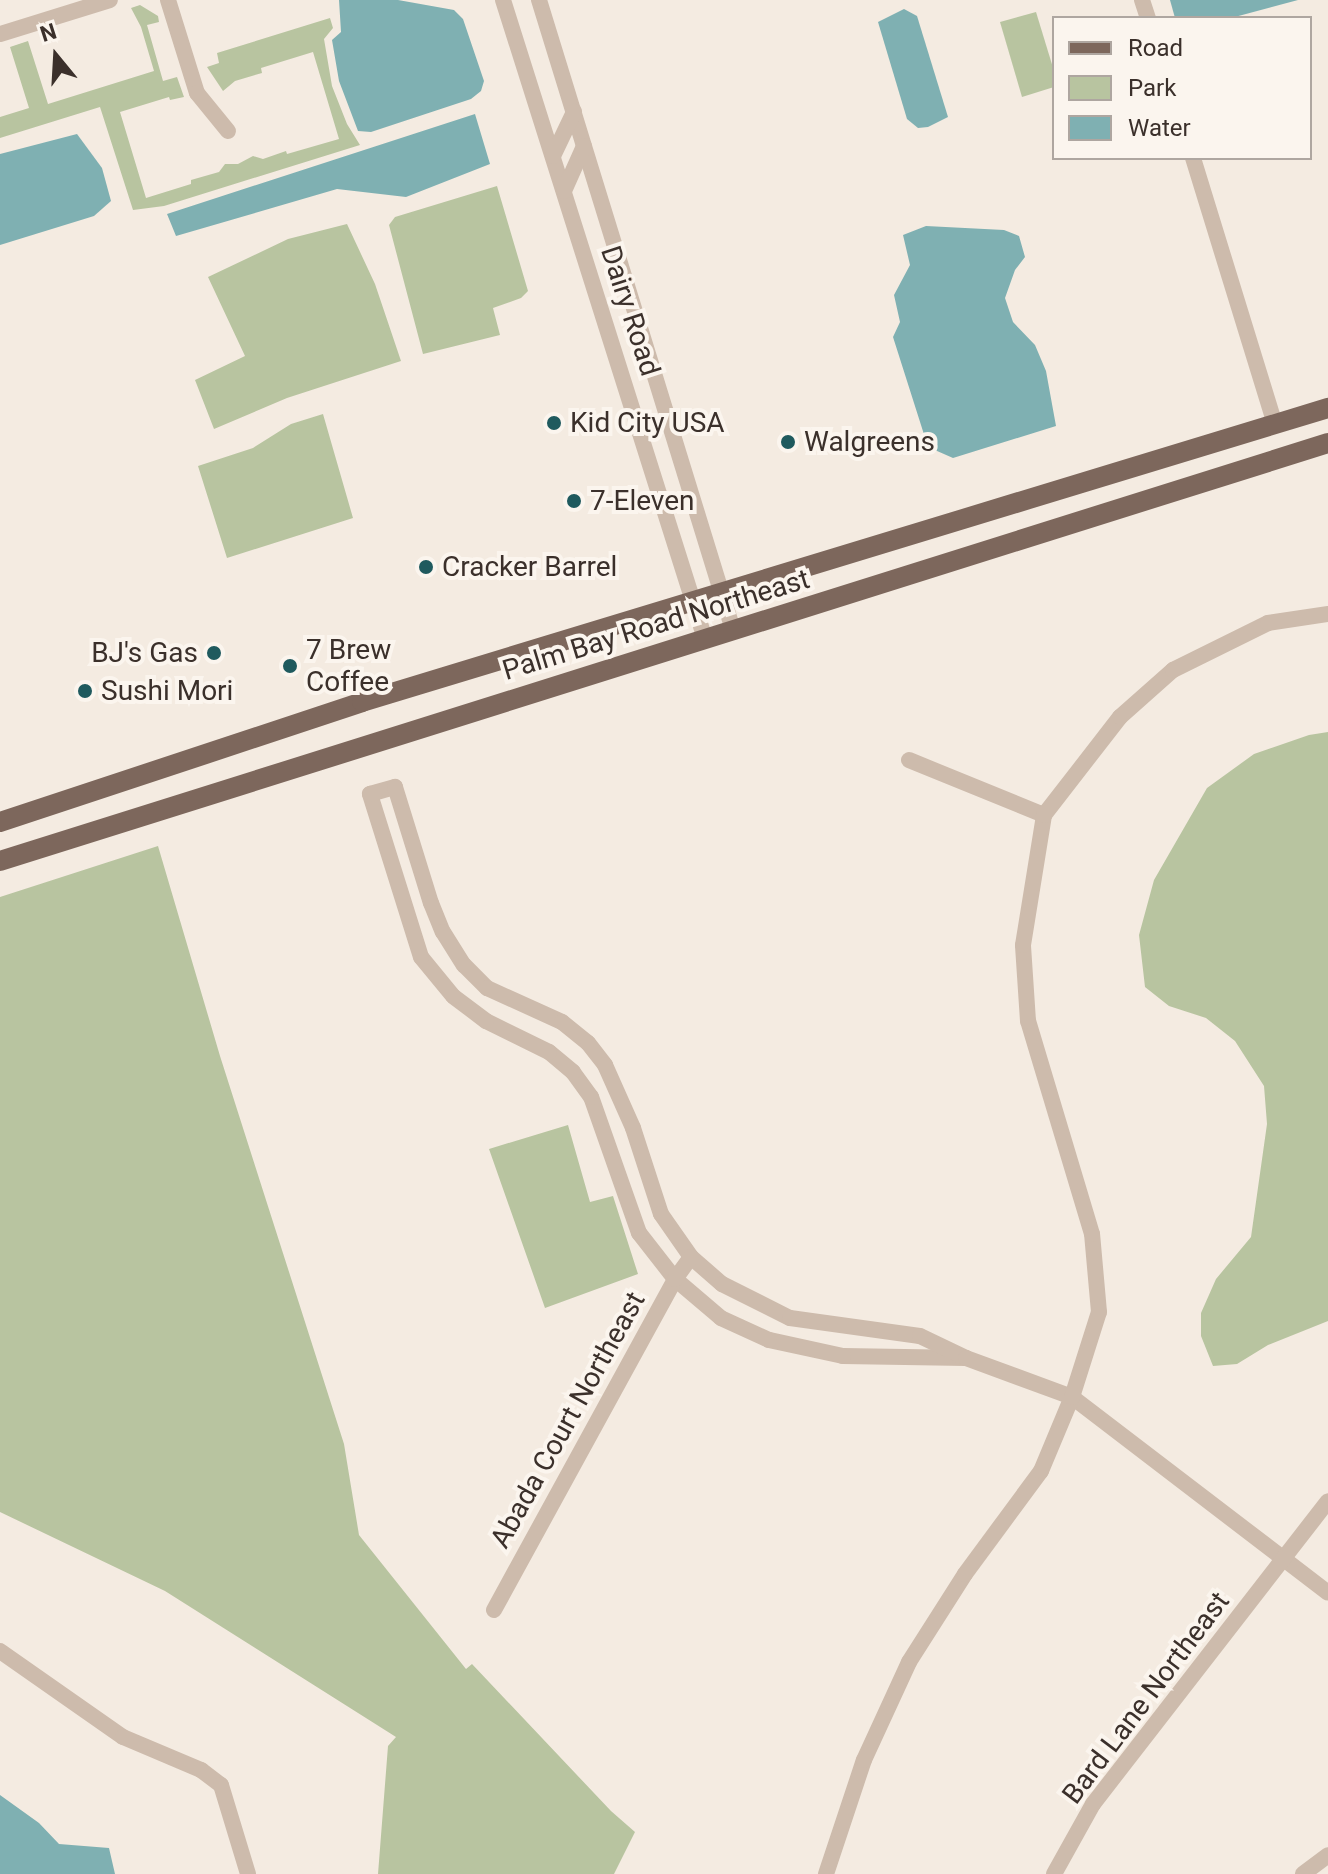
<!DOCTYPE html>
<style>
body{margin:0}
#map{position:relative;width:1328px;height:1874px;overflow:hidden;background:#f4ebe1;font-family:Roboto,sans-serif}
div>[style]{position:absolute}
.green>*{inset:0;background:#b8c4a0}
.water>*{inset:0;background:#7fb0b2}
.minor>*{height:16px;margin:-8px;padding:0 8px;transform-origin:8px;border-radius:8px;background:#cdbbac}
.major>*{height:20px;margin:-10px;padding:0 10px;transform-origin:10px;border-radius:10px;background:#7d675c}
.dots>*{width:22px;height:22px;translate:-50% -50%;box-sizing:border-box;border:4px solid #fbf5ee;border-radius:50%}
span{translate:-50% -50%;white-space:nowrap;text-align:center;line-height:1.15;-webkit-text-stroke:8px #fbf5ee;paint-order:stroke}
.street-label{font-size:28px;color:#3b302b}
.poi-label{font-size:28px;color:#3b302b}
.left{translate:0 -50%;text-align:left}
.right{translate:-100% -50%;text-align:right}
.legend{position:absolute;left:1052px;top:16px;width:260px;height:144px;box-sizing:border-box;background:#fbf5ee;border:2px solid #aea6a0;margin:0;padding:10px 14px;list-style:none;font-size:24px;color:#3b302b}
.legend li{display:flex;align-items:center;gap:16px;height:40px}
.legend b{width:40px;border:2px solid #aea6a0}
.north{position:absolute;left:16px;top:16px;width:80px;height:80px;-webkit-text-stroke:6px #fbf5ee;paint-order:stroke;rotate:342deg;font-size:22px;font-weight:700;line-height:32px;text-align:center;color:#3b302b}
.north::after{content:'';display:block;margin:auto;width:28px;height:36px;background:#3b302b;clip-path:polygon(50% 0,100% 100%,50% 72%,0 100%)}
</style>
<div id="map">
<div class="green">
<div style="clip-path:polygon(140px 5px,158px 16px,159px 22px,147px 25px,163px 81px,177px 77px,184px 97px,170px 100px,169px 97px,120px 112px,146px 198px,191px 184px,191px 180px,219px 172px,225px 164px,238px 164px,253px 156px,263px 159px,286px 151px,287px 154px,339px 139px,313px 52px,261px 68px,262px 73px,235px 81px,223px 91px,207px 67px,219px 63px,217px 53px,330px 18px,333px 28px,324px 39px,332px 86px,347px 124px,360px 145px,164px 206px,133px 210px,100px 107px,0 138px,0 117px,29px 108px,10px 47px,28px 41px,48px 104px,154px 71px,141px 27px,131px 8px)"></div>
<div style="clip-path:polygon(1036px 12px,1054px 71px,1054px 87px,1022px 97px,1000px 22px)"></div>
<div style="clip-path:polygon(497px 186px,528px 291px,521px 298px,493px 308px,500px 335px,423px 354px,389px 225px,395px 217px)"></div>
<div style="clip-path:polygon(347px 224px,375px 284px,401px 361px,287px 398px,214px 429px,195px 380px,245px 356px,208px 277px,288px 239px)"></div>
<div style="clip-path:polygon(323px 414px,353px 518px,227px 558px,198px 466px,253px 448px,291px 424px)"></div>
<div style="clip-path:polygon(1328px 732px,1328px 1321px,1268px 1345px,1237px 1364px,1213px 1366px,1201px 1336px,1201px 1313px,1216px 1279px,1251px 1237px,1267px 1124px,1264px 1086px,1235px 1041px,1206px 1018px,1169px 1006px,1145px 987px,1139px 935px,1154px 880px,1207px 788px,1254px 754px,1309px 735px)"></div>
<div style="clip-path:polygon(158px 846px,220px 1056px,344px 1444px,359px 1535px,466px 1669px,472px 1664px,611px 1811px,635px 1832px,614px 1874px,378px 1874px,388px 1746px,396px 1737px,165px 1591px,0 1512px,0 897px)"></div>
<div style="clip-path:polygon(568px 1125px,590px 1202px,613px 1196px,638px 1274px,545px 1308px,489px 1149px)"></div>
</div>
<div class="water">
<div style="clip-path:polygon(339px 0,398px 0,454px 10px,463px 19px,484px 81px,481px 91px,471px 99px,371px 132px,358px 131px,339px 81px,332px 40px,341px 32px)"></div>
<div style="clip-path:polygon(1170px 0,1298px 0,1231px 18px,1175px 18px)"></div>
<div style="clip-path:polygon(904px 9px,917px 16px,948px 117px,928px 127px,918px 128px,907px 119px,878px 22px)"></div>
<div style="clip-path:polygon(475px 114px,490px 164px,406px 197px,337px 189px,176px 236px,167px 214px)"></div>
<div style="clip-path:polygon(77px 134px,102px 168px,111px 201px,94px 216px,0 245px,0 154px)"></div>
<div style="clip-path:polygon(926px 226px,1004px 230px,1019px 236px,1025px 257px,1015px 270px,1005px 298px,1013px 322px,1035px 345px,1046px 371px,1056px 426px,953px 458px,928px 447px,893px 337px,900px 322px,894px 295px,910px 265px,903px 235px)"></div>
<div style="clip-path:polygon(0 1795px,39px 1823px,59px 1844px,109px 1848px,115px 1874px,0 1874px)"></div>
</div>
<div class="minor">
<div style="left:168px;top:0;width:97px;rotate:72.7deg"></div>
<div style="left:197px;top:93px;width:49px;rotate:50.8deg"></div>
<div style="left:503px;top:0;width:670px;rotate:72.46deg"></div>
<div style="left:539px;top:0;width:659px;rotate:72.88deg"></div>
<div style="left:1142px;top:0;width:19px;rotate:72deg"></div>
<div style="left:0;top:34px;width:115px;rotate:-17.2deg"></div>
<div style="left:553px;top:156px;width:49px;rotate:-64.5deg"></div>
<div style="left:1193px;top:158px;width:278px;rotate:72.9deg"></div>
<div style="left:564px;top:191px;width:49px;rotate:-66deg"></div>
<div style="left:909px;top:760px;width:146px;rotate:22.2deg"></div>
<div style="left:966px;top:1358px;width:123px;rotate:-179.1deg"></div>
<div style="left:843px;top:1356px;width:76px;rotate:-167.8deg"></div>
<div style="left:769px;top:1340px;width:53px;rotate:-155.4deg"></div>
<div style="left:721px;top:1318px;width:60px;rotate:-139.7deg"></div>
<div style="left:675px;top:1279px;width:58px;rotate:-128deg"></div>
<div style="left:639px;top:1233px;width:144px;rotate:-109.4deg"></div>
<div style="left:591px;top:1097px;width:31px;rotate:-126deg"></div>
<div style="left:573px;top:1072px;width:31px;rotate:-140deg"></div>
<div style="left:549px;top:1052px;width:70px;rotate:-153.8deg"></div>
<div style="left:486px;top:1021px;width:41px;rotate:-142.9deg"></div>
<div style="left:453px;top:996px;width:50px;rotate:-129.4deg"></div>
<div style="left:421px;top:957px;width:171px;rotate:-107.4deg"></div>
<div style="left:370px;top:794px;width:26px;rotate:-16deg"></div>
<div style="left:395px;top:787px;width:121px;rotate:72.8deg"></div>
<div style="left:431px;top:903px;width:31px;rotate:68deg"></div>
<div style="left:443px;top:932px;width:39px;rotate:58deg"></div>
<div style="left:464px;top:965px;width:33px;rotate:45deg"></div>
<div style="left:487px;top:988px;width:82px;rotate:24.4deg"></div>
<div style="left:562px;top:1022px;width:33px;rotate:39deg"></div>
<div style="left:588px;top:1043px;width:28px;rotate:52deg"></div>
<div style="left:605px;top:1065px;width:69px;rotate:66deg"></div>
<div style="left:633px;top:1128px;width:90px;rotate:72deg"></div>
<div style="left:661px;top:1214px;width:52px;rotate:55.1deg"></div>
<div style="left:691px;top:1257px;width:41px;rotate:41.1deg"></div>
<div style="left:722px;top:1284px;width:76px;rotate:26.6deg"></div>
<div style="left:790px;top:1318px;width:131px;rotate:7.9deg"></div>
<div style="left:920px;top:1336px;width:51px;rotate:25.6deg"></div>
<div style="left:966px;top:1358px;width:113px;rotate:20.2deg"></div>
<div style="left:1072px;top:1397px;width:322px;rotate:37.4deg"></div>
<div style="left:494px;top:1610px;width:377px;rotate:-61.3deg"></div>
<div style="left:675px;top:1279px;width:27px;rotate:-54deg"></div>
<div style="left:0;top:1651px;width:150px;rotate:35deg"></div>
<div style="left:123px;top:1737px;width:85px;rotate:22.9deg"></div>
<div style="left:201px;top:1770px;width:25px;rotate:37deg"></div>
<div style="left:221px;top:1785px;width:93px;rotate:73.1deg"></div>
<div style="left:826px;top:1874px;width:120px;rotate:-71.6deg"></div>
<div style="left:864px;top:1760px;width:108px;rotate:-65.3deg"></div>
<div style="left:909px;top:1662px;width:104px;rotate:-57.5deg"></div>
<div style="left:965px;top:1574px;width:128px;rotate:-53.6deg"></div>
<div style="left:1041px;top:1471px;width:80px;rotate:-67.3deg"></div>
<div style="left:1072px;top:1397px;width:89px;rotate:-72.4deg"></div>
<div style="left:1099px;top:1312px;width:78px;rotate:-95.1deg"></div>
<div style="left:1092px;top:1234px;width:222px;rotate:-106.7deg"></div>
<div style="left:1028px;top:1021px;width:76px;rotate:-93.8deg"></div>
<div style="left:1023px;top:945px;width:132px;rotate:-80.8deg"></div>
<div style="left:1044px;top:815px;width:124px;rotate:-52.2deg"></div>
<div style="left:1120px;top:717px;width:71px;rotate:-41.6deg"></div>
<div style="left:1173px;top:670px;width:106px;rotate:-26.3deg"></div>
<div style="left:1268px;top:623px;width:61px;rotate:-8.5deg"></div>
<div style="left:1054px;top:1874px;width:80px;rotate:-60.9deg"></div>
<div style="left:1093px;top:1804px;width:383px;rotate:-52.2deg"></div>
<div style="left:1303px;top:1874px;width:31px;rotate:-37deg"></div>
</div>
<div class="major">
<div style="left:0;top:822px;width:381px;rotate:-18.3deg"></div>
<div style="left:362px;top:702px;width:1010px;rotate:-16.93deg"></div>
<div style="left:0;top:861px;width:1392px;rotate:-17.47deg"></div>
</div>
<div class="dots">
<div style="left:554px;top:423px;background:#1f5a5e"></div>
<div style="left:788px;top:442px;background:#1f5a5e"></div>
<div style="left:574px;top:501px;background:#1f5a5e"></div>
<div style="left:426px;top:567px;background:#1f5a5e"></div>
<div style="left:214px;top:653px;background:#1f5a5e"></div>
<div style="left:290px;top:666px;background:#1f5a5e"></div>
<div style="left:85px;top:691px;background:#1f5a5e"></div>
</div>
<div class="street-label">
<span style="left:630px;top:311px;rotate:72deg">Dairy Road</span>
<span style="left:656px;top:625px;rotate:-17deg">Palm Bay Road Northeast</span>
<span style="left:568px;top:1420px;rotate:-61deg">Abada Court Northeast</span>
<span style="left:1146px;top:1698px;rotate:-53deg">Bard Lane Northeast</span>
</div>
<div class="poi-label">
<span class="left" style="left:570px;top:423px">Kid City USA</span>
<span class="left" style="left:804px;top:442px">Walgreens</span>
<span class="left" style="left:590px;top:501px">7-Eleven</span>
<span class="left" style="left:442px;top:567px">Cracker Barrel</span>
<span class="left" style="left:306px;top:666px">7 Brew<br>Coffee</span>
<span class="right" style="left:198px;top:653px">BJ's Gas</span>
<span class="left" style="left:101px;top:691px">Sushi Mori</span>
</div>
<ul class="legend">
<li><b style="height:10px;background:#7d675c"></b>Road</li>
<li><b style="height:22px;background:#b8c4a0"></b>Park</li>
<li><b style="height:22px;background:#7fb0b2"></b>Water</li>
</ul>
<div class="north">N</div>
</div>
